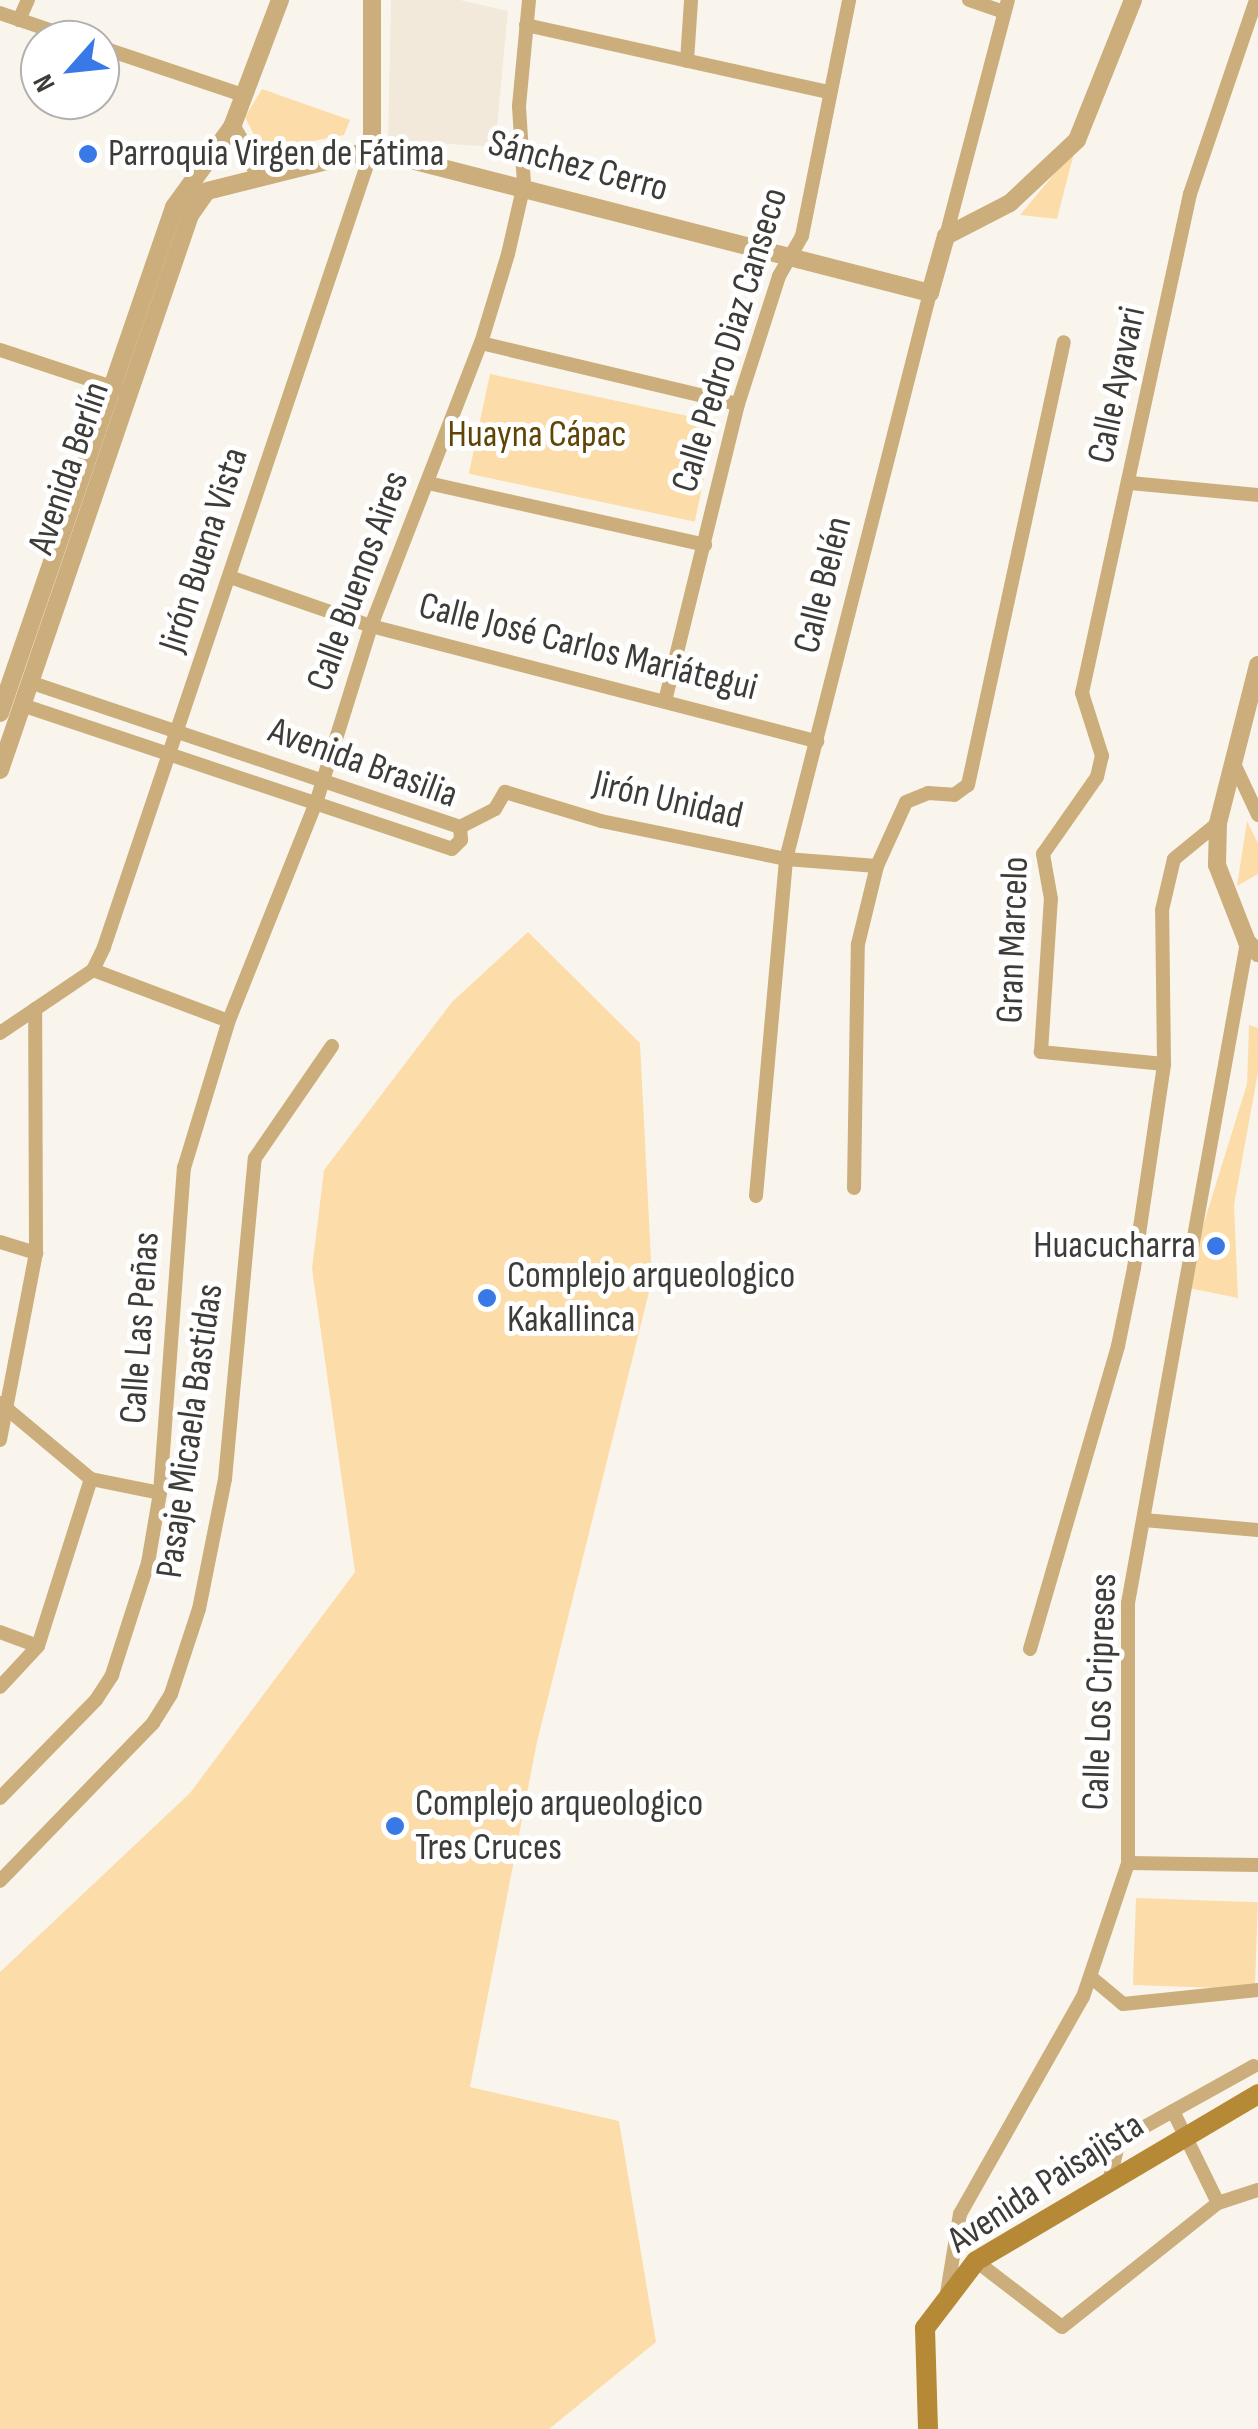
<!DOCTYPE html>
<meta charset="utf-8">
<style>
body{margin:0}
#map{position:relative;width:1258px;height:2429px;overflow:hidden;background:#faf5ec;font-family:"Sofia Sans Condensed",sans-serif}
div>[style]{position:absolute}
.built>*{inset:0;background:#f2e9da}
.green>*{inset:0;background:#fcdda9;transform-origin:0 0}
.minor>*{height:14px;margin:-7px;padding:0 7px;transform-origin:7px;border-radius:7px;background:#cbae7c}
.tertiary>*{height:18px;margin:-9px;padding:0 9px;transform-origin:9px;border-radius:9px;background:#cbae7c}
.secondary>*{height:20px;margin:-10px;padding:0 10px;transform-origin:10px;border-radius:10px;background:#b58936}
.dots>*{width:28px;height:28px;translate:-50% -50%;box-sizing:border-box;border:5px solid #fff;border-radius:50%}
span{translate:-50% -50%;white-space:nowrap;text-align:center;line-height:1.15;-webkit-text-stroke:10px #fff;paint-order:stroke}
.poi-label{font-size:38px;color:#3e3c39}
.left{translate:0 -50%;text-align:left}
.right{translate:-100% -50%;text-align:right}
.street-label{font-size:38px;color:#3e3c39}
.park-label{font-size:38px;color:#614507}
.north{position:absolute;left:20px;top:20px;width:100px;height:100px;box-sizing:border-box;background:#fff;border:2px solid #b2b1b0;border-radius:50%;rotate:243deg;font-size:28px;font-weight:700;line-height:40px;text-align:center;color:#3e3c39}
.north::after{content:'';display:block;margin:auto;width:35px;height:45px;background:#3979e7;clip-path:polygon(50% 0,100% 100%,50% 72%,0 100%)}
</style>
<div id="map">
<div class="built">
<div style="clip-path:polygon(391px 0,460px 0,508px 11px,495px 147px,388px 140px)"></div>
</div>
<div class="green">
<div style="clip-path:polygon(262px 89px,350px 120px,344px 135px,262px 151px,245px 117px)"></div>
<div style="clip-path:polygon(1075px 149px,1057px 219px,1020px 215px)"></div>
<div style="left:490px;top:374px;width:231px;height:102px;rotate:12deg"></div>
<div style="clip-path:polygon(1247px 821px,1258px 843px,1258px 874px,1237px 886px)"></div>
<div style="clip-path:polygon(528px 932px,640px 1043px,652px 1280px,537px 1742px,470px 2087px,619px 2121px,656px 2342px,549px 2429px,0 2429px,0 1972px,190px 1793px,355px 1572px,312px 1269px,324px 1170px,452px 1002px)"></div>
<div style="clip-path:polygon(1249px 1025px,1258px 1028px,1258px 1072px,1234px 1205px,1238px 1298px,1184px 1287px,1247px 1084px)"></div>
<div style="left:1136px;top:1898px;width:122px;height:87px;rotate:2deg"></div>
</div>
<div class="minor">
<div style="left:969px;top:0;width:36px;rotate:19deg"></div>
<div style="left:0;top:13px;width:83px;rotate:18.9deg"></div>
<div style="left:19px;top:20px;width:22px;rotate:-66deg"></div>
<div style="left:526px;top:25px;width:309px;rotate:12.5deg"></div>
<div style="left:100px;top:47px;width:151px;rotate:18.6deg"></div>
<div style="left:687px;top:61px;width:61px;rotate:-86.2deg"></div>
<div style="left:946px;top:236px;width:244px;rotate:-75.3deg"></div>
<div style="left:481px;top:343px;width:264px;rotate:13.4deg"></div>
<div style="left:0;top:350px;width:124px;rotate:18.3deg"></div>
<div style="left:428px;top:483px;width:284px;rotate:12.6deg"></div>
<div style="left:1130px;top:483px;width:129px;rotate:5.4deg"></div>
<div style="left:230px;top:577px;width:149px;rotate:19.2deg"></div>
<div style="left:371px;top:626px;width:461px;rotate:14.5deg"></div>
<div style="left:666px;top:697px;width:302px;rotate:-76.2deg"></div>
<div style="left:738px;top:404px;width:134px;rotate:-72.2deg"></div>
<div style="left:779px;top:276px;width:46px;rotate:-60.1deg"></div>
<div style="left:802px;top:236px;width:241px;rotate:-78.7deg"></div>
<div style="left:22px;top:705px;width:453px;rotate:18.5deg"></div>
<div style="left:452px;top:849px;width:13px;rotate:-45deg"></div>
<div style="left:461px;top:840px;width:13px;rotate:-94deg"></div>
<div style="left:460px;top:827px;width:454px;rotate:-161.4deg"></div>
<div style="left:1236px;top:768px;width:52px;rotate:64.9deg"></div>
<div style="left:460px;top:827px;width:39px;rotate:-27deg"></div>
<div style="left:495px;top:809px;width:20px;rotate:-60deg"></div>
<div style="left:505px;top:792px;width:100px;rotate:16.8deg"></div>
<div style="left:601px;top:821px;width:189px;rotate:11.6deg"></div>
<div style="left:786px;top:859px;width:91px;rotate:4.4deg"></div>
<div style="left:93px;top:970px;width:137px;rotate:20.6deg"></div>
<div style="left:0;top:1033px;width:112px;rotate:-34.1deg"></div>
<div style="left:93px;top:970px;width:25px;rotate:-64deg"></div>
<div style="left:104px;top:947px;width:841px;rotate:-71.41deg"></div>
<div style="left:1164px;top:1064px;width:124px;rotate:-174.4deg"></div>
<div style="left:1041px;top:1052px;width:153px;rotate:-86.3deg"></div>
<div style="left:1051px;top:899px;width:46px;rotate:-100.1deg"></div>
<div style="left:1043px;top:854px;width:94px;rotate:-55deg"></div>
<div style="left:1097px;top:777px;width:22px;rotate:-77deg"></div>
<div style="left:1102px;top:756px;width:66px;rotate:-107.6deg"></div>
<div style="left:1082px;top:693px;width:511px;rotate:-77.79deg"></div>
<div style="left:1190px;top:194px;width:205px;rotate:-71.2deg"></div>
<div style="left:854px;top:1188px;width:244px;rotate:-89.1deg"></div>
<div style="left:858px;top:944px;width:80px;rotate:-76.3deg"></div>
<div style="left:877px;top:866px;width:70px;rotate:-65.6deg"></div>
<div style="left:906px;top:802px;width:24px;rotate:-22deg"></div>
<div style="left:928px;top:793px;width:26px;rotate:4deg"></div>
<div style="left:954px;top:795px;width:17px;rotate:-36deg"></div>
<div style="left:968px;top:785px;width:453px;rotate:-77.8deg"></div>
<div style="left:756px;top:1196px;width:338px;rotate:-84.9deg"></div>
<div style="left:786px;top:859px;width:584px;rotate:-75.73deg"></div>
<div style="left:0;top:1242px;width:38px;rotate:17deg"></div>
<div style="left:0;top:1403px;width:119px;rotate:39.9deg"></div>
<div style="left:91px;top:1479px;width:70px;rotate:11.5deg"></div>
<div style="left:0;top:1440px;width:190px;rotate:-79.1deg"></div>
<div style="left:36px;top:1253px;width:244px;rotate:-90.2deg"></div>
<div style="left:1144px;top:1520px;width:114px;rotate:5deg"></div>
<div style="left:0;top:1632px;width:40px;rotate:20.2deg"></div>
<div style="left:1030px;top:1649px;width:316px;rotate:-73.8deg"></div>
<div style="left:1118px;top:1346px;width:80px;rotate:-78.4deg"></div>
<div style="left:1134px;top:1268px;width:206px;rotate:-81.6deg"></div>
<div style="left:1164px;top:1064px;width:154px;rotate:-90.7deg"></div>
<div style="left:1162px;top:910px;width:52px;rotate:-76.8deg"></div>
<div style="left:1174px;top:859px;width:57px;rotate:-39.3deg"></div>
<div style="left:0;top:1687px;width:56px;rotate:-47.2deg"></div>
<div style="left:38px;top:1646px;width:175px;rotate:-72.4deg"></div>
<div style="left:0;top:1798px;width:137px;rotate:-45.6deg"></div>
<div style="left:96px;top:1700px;width:30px;rotate:-57deg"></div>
<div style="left:112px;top:1675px;width:118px;rotate:-72.2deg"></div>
<div style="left:148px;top:1563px;width:71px;rotate:-80.3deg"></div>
<div style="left:160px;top:1493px;width:326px;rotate:-85.8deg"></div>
<div style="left:184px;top:1168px;width:155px;rotate:-73.1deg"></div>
<div style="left:229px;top:1020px;width:234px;rotate:-68.2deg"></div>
<div style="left:316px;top:803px;width:185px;rotate:-72.7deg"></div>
<div style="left:371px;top:626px;width:304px;rotate:-68.8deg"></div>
<div style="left:481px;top:343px;width:93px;rotate:-73.1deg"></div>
<div style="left:508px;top:254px;width:72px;rotate:-77.1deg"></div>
<div style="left:524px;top:184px;width:78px;rotate:-93.7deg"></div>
<div style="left:519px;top:106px;width:106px;rotate:-84.6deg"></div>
<div style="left:1128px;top:1863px;width:130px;rotate:0.9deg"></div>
<div style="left:0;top:1881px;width:220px;rotate:-45.9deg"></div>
<div style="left:153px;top:1723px;width:34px;rotate:-58deg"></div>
<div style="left:171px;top:1694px;width:89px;rotate:-71.8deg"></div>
<div style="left:199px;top:1609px;width:133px;rotate:-78.7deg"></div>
<div style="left:225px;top:1479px;width:322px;rotate:-84.7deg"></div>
<div style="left:255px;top:1158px;width:136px;rotate:-55.5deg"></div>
<div style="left:1092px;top:1978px;width:40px;rotate:40deg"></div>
<div style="left:1123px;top:2004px;width:136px;rotate:-5.9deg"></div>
<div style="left:1173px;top:2111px;width:102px;rotate:63.9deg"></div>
<div style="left:1109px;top:2182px;width:42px;rotate:-76.3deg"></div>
<div style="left:1119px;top:2141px;width:154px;rotate:-29.1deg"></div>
<div style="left:976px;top:2261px;width:108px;rotate:37.5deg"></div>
<div style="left:1062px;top:2327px;width:199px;rotate:-38.5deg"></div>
<div style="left:1218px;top:2203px;width:42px;rotate:-18deg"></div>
<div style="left:947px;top:2293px;width:80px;rotate:-80.7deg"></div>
<div style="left:960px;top:2214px;width:249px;rotate:-60.5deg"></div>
<div style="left:1083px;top:1997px;width:141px;rotate:-71.4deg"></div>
<div style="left:1128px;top:1863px;width:260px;rotate:-90deg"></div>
<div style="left:1128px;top:1603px;width:672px;rotate:-79.79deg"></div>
</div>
<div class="tertiary">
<div style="left:372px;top:0;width:150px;rotate:90deg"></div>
<div style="left:232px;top:127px;width:56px;rotate:59.7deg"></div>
<div style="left:207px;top:191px;width:170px;rotate:-14deg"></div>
<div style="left:372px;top:150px;width:576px;rotate:14.37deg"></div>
<div style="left:930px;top:293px;width:59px;rotate:-74.3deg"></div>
<div style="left:946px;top:236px;width:72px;rotate:-27.3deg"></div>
<div style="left:1010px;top:203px;width:92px;rotate:-43.2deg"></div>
<div style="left:1077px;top:140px;width:151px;rotate:-68.2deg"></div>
<div style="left:1258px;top:665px;width:163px;rotate:104.2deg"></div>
<div style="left:1218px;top:823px;width:42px;rotate:91.4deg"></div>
<div style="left:1217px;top:865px;width:83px;rotate:68.7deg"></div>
<div style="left:1247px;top:942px;width:16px;rotate:45deg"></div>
<div style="left:0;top:713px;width:535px;rotate:-71.02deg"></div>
<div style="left:174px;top:207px;width:99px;rotate:-54.1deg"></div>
<div style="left:232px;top:127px;width:136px;rotate:-69.3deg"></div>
<div style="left:0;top:770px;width:587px;rotate:-71.1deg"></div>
<div style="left:190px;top:215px;width:29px;rotate:-55deg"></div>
</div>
<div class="secondary">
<div style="left:928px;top:2429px;width:101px;rotate:-91.7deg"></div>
<div style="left:925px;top:2328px;width:84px;rotate:-52.7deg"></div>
<div style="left:976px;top:2261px;width:328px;rotate:-30.6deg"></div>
</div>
<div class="dots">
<div style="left:88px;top:154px;background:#3979e7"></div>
<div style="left:1216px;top:1246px;background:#3979e7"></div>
<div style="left:487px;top:1298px;background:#3979e7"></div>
<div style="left:395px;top:1826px;background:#3979e7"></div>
</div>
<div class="poi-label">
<span class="left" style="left:108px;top:154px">Parroquia Virgen de Fátima</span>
<span class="right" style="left:1196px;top:1246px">Huacucharra</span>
<span class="left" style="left:507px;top:1298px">Complejo arqueologico<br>Kakallinca</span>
<span class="left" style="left:415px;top:1826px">Complejo arqueologico<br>Tres Cruces</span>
</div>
<div class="street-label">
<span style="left:578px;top:166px;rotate:15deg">Sánchez Cerro</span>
<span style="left:730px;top:340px;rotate:-73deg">Calle Pedro Diaz Canseco</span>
<span style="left:1117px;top:385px;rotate:-78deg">Calle Ayavari</span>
<span style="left:69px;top:468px;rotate:-71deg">Avenida Berlín</span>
<span style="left:204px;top:550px;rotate:-72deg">Jirón Buena Vista</span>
<span style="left:358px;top:581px;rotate:-70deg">Calle Buenos Aires</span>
<span style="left:823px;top:585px;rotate:-76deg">Calle Belén</span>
<span style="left:588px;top:647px;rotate:14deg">Calle José Carlos Mariátegui</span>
<span style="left:363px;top:763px;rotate:20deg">Avenida Brasilia</span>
<span style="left:668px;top:800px;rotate:13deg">Jirón Unidad</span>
<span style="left:1013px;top:940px;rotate:-88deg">Gran Marcelo</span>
<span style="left:140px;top:1328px;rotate:-86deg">Calle Las Peñas</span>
<span style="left:190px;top:1431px;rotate:-82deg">Pasaje Micaela Bastidas</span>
<span style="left:1100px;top:1692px;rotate:-88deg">Calle Los Cripreses</span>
<span style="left:1046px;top:2183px;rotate:-33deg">Avenida Paisajista</span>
</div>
<div class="park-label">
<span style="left:537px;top:435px">Huayna Cápac</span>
</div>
<div class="north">N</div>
</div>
